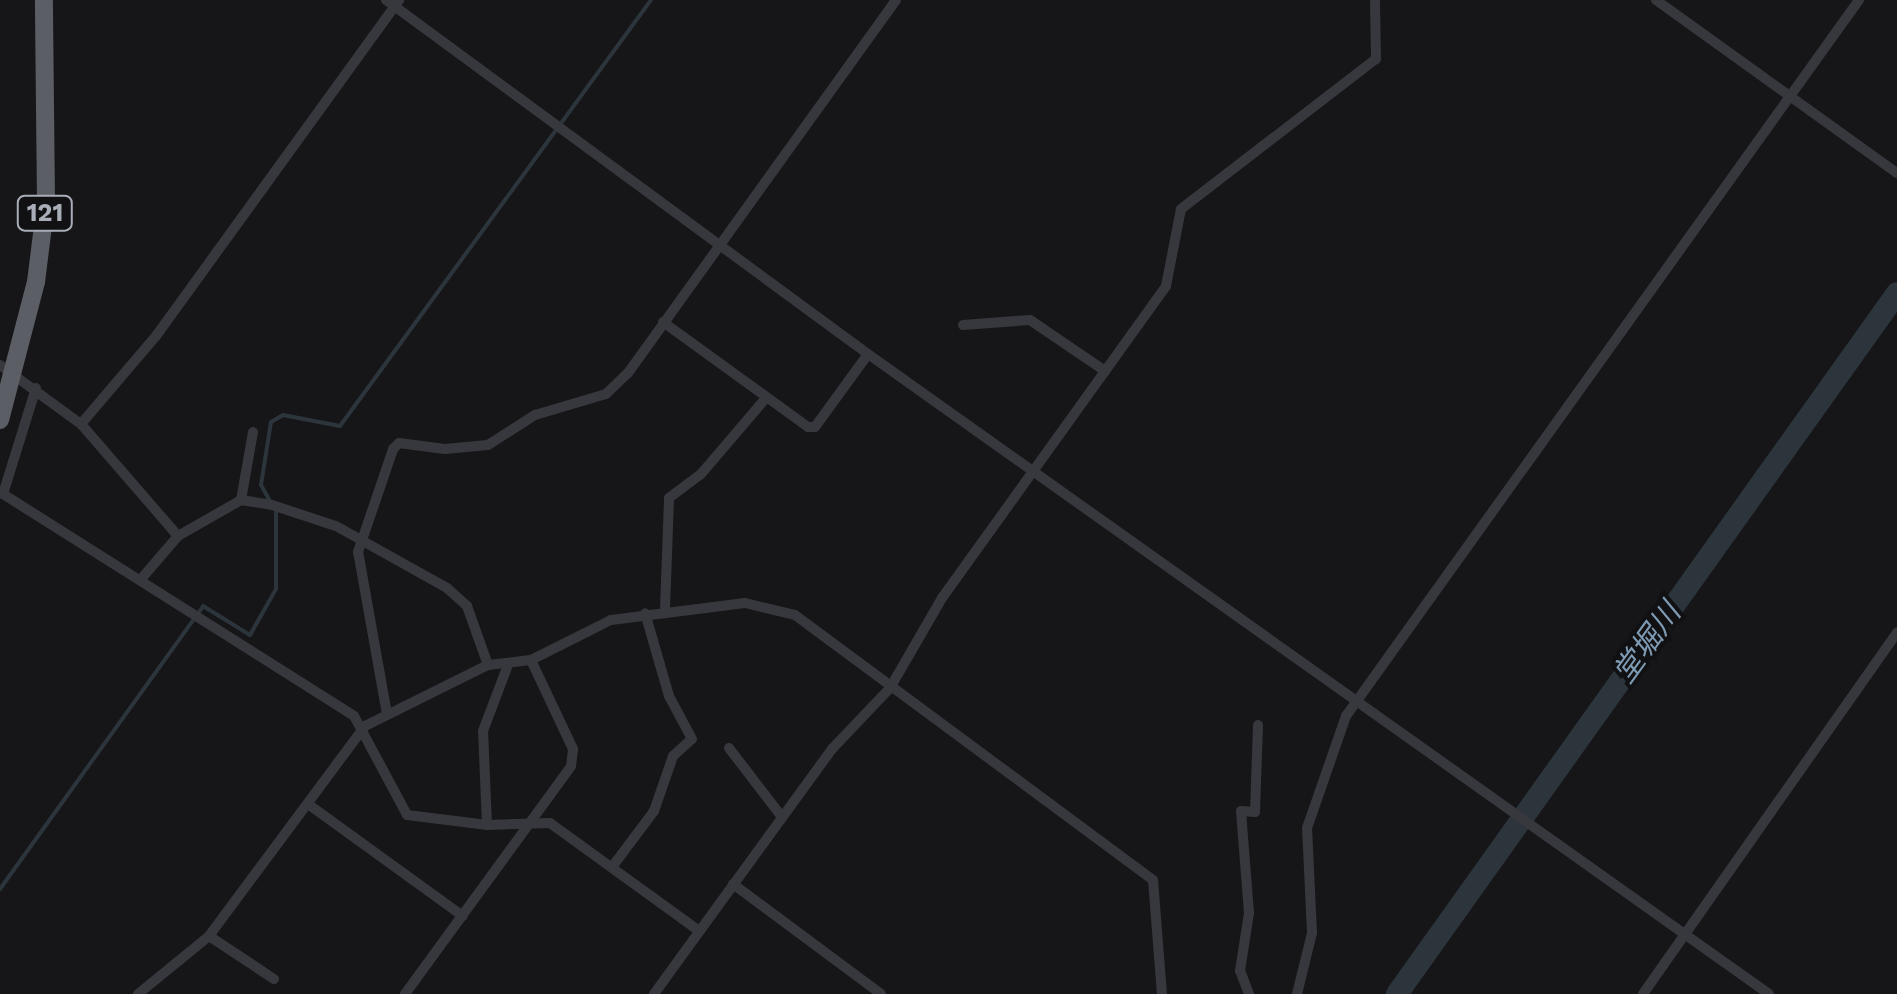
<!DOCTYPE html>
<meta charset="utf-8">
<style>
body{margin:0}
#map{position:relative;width:1897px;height:994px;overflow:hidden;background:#161618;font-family:"Work Sans","Noto Sans JP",sans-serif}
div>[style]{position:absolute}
.stream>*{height:4px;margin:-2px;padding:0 2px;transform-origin:2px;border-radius:2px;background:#2c353c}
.river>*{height:22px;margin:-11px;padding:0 11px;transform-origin:11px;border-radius:11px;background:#2c353c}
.minor>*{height:10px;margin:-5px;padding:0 5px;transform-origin:5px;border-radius:5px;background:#37383d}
.trunk>*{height:18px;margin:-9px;padding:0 9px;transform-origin:9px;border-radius:9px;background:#5b5e65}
span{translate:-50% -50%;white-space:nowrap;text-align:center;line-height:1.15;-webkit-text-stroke:8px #111113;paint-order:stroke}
.shield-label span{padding:2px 8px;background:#111113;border:2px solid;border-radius:8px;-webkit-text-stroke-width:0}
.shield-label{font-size:25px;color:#a8adb8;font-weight:700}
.water-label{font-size:30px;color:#7f9bb3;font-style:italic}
</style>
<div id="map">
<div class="stream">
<div style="left:271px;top:503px;width:21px;rotate:-119deg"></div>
<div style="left:261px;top:485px;width:64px;rotate:-81deg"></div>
<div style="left:271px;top:422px;width:14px;rotate:-30deg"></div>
<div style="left:283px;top:415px;width:58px;rotate:10.9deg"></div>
<div style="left:340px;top:426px;width:527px;rotate:-53.87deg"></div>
<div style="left:0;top:889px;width:348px;rotate:-54.3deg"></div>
<div style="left:203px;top:606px;width:55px;rotate:31.7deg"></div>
<div style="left:250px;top:635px;width:53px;rotate:-60.5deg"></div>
<div style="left:276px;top:589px;width:78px;rotate:-90deg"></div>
</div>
<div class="river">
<div style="left:1397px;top:994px;width:861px;rotate:-54.5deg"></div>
</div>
<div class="minor">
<div style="left:386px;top:0;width:598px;rotate:36.3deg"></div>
<div style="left:868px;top:354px;width:1105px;rotate:35.39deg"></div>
<div style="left:1656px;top:0;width:297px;rotate:35.7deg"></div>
<div style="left:663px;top:322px;width:179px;rotate:35.9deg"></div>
<div style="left:808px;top:427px;width:7px"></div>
<div style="left:815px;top:427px;width:90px;rotate:-54deg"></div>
<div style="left:963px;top:325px;width:67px;rotate:-4.3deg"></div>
<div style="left:1030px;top:320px;width:91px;rotate:34.2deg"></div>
<div style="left:0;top:365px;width:100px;rotate:36.1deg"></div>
<div style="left:81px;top:424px;width:148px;rotate:49.1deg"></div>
<div style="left:36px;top:388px;width:111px;rotate:107.3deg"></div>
<div style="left:3px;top:494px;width:415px;rotate:32.3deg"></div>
<div style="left:354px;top:716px;width:112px;rotate:61.8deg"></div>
<div style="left:407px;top:815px;width:81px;rotate:7.1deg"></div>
<div style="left:487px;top:825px;width:63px;rotate:-1.8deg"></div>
<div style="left:550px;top:823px;width:184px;rotate:35.9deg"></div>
<div style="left:81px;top:424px;width:116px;rotate:-49.6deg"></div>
<div style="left:156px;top:336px;width:415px;rotate:-54.1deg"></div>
<div style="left:241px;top:500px;width:69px;rotate:-80deg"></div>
<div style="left:142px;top:578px;width:55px;rotate:-49.4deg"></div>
<div style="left:178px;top:536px;width:73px;rotate:-29.7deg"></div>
<div style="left:241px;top:500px;width:31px;rotate:9deg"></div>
<div style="left:272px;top:505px;width:67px;rotate:18.2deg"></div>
<div style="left:336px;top:526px;width:127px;rotate:29.2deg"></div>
<div style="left:447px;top:588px;width:27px;rotate:42deg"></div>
<div style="left:467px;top:606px;width:63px;rotate:70.4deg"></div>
<div style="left:665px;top:609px;width:111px;rotate:-87.9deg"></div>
<div style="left:669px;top:498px;width:40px;rotate:-37deg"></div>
<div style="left:701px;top:474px;width:100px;rotate:-49.5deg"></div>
<div style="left:387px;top:714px;width:165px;rotate:-100.1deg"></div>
<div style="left:358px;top:552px;width:109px;rotate:-71.2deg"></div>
<div style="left:393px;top:449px;width:8px;rotate:-45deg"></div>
<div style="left:399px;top:443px;width:46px;rotate:7.4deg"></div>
<div style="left:445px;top:449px;width:43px;rotate:-5.3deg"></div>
<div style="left:488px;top:445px;width:56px;rotate:-32.6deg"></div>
<div style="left:535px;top:415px;width:74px;rotate:-16.5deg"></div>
<div style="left:606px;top:394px;width:30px;rotate:-44deg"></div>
<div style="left:628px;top:373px;width:459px;rotate:-54.3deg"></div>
<div style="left:729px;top:748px;width:87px;rotate:52.5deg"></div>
<div style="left:308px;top:804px;width:191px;rotate:35.9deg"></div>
<div style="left:487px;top:825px;width:94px;rotate:-92.4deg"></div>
<div style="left:483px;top:731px;width:71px;rotate:-69.3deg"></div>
<div style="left:612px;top:867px;width:70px;rotate:-53.1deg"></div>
<div style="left:654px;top:811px;width:58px;rotate:-70.9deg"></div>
<div style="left:673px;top:756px;width:25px;rotate:-42deg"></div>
<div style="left:692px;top:739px;width:49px;rotate:-118.1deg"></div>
<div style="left:669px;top:696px;width:86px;rotate:-106.1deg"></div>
<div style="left:733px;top:884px;width:184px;rotate:36.6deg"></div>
<div style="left:209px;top:936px;width:78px;rotate:33.5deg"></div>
<div style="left:138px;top:994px;width:92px;rotate:-39.2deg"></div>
<div style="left:209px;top:936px;width:262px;rotate:-53.4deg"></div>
<div style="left:365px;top:726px;width:137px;rotate:-26.4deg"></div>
<div style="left:488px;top:665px;width:43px;rotate:-6.6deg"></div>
<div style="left:531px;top:660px;width:89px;rotate:-26.6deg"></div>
<div style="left:611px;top:620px;width:135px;rotate:-7.2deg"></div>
<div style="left:745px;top:603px;width:51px;rotate:13.5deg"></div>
<div style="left:795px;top:615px;width:445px;rotate:36.5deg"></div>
<div style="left:1153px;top:880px;width:114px;rotate:85.5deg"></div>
<div style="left:405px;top:994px;width:282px;rotate:-53.9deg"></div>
<div style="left:571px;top:766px;width:17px;rotate:-83deg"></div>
<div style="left:573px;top:749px;width:98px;rotate:-115.3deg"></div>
<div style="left:654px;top:994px;width:303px;rotate:-54deg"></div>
<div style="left:832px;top:749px;width:84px;rotate:-46.4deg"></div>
<div style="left:890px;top:688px;width:104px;rotate:-60deg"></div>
<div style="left:942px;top:598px;width:384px;rotate:-54.3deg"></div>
<div style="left:1166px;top:286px;width:78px;rotate:-79deg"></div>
<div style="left:1181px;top:209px;width:246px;rotate:-37.6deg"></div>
<div style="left:1376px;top:59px;width:59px;rotate:-91deg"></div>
<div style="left:1249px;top:994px;width:25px;rotate:-111deg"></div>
<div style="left:1240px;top:971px;width:59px;rotate:-81.2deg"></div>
<div style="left:1249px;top:913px;width:102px;rotate:-94.5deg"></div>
<div style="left:1241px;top:811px;width:14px;rotate:4deg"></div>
<div style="left:1255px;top:812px;width:87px;rotate:-88deg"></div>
<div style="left:1297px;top:994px;width:63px;rotate:-76.2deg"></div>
<div style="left:1312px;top:933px;width:105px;rotate:-92.7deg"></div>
<div style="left:1307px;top:828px;width:119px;rotate:-70.8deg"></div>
<div style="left:1346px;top:716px;width:881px;rotate:-54.38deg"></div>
<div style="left:1643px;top:994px;width:442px;rotate:-54.9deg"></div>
</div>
<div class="trunk">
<div style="left:0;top:420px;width:143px;rotate:-75.4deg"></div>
<div style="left:36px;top:282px;width:81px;rotate:-82.9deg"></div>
<div style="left:46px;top:202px;width:202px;rotate:-90.6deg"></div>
</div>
<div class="shield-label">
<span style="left:45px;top:213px">121</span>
</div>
<div class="water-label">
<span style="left:1647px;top:643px;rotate:-54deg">堂堀川</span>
</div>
</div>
